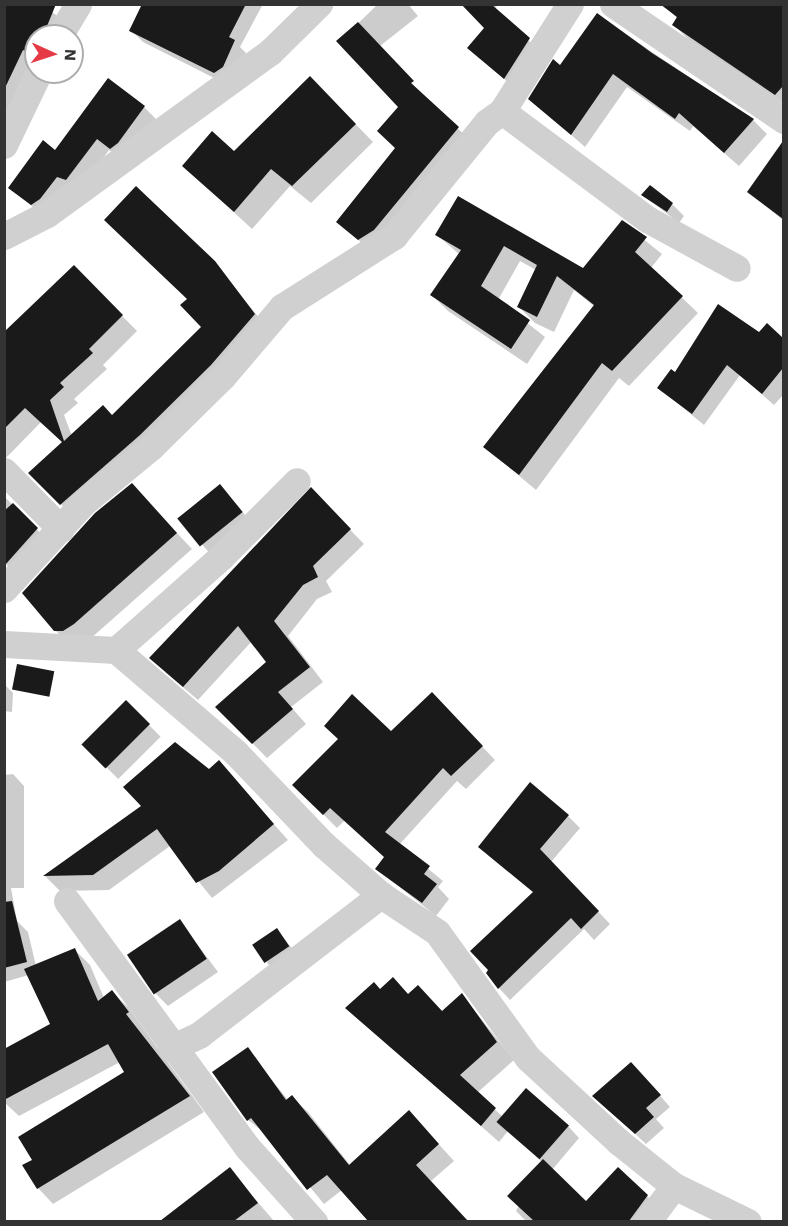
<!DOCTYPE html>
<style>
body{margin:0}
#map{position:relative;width:788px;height:1226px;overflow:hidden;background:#fff;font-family:"Work Sans",sans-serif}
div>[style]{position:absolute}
.shadow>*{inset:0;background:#0003;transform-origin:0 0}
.building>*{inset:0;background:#1a1a1a;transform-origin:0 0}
.minor>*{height:27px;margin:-13.5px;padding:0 13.5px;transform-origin:13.5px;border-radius:13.5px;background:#d0d0d0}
span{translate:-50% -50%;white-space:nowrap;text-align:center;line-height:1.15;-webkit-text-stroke:6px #fff;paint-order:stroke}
.frame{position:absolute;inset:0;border:6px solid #333;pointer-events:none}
.north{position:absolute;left:24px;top:24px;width:60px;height:60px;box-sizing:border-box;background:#fff;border:2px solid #adadad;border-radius:50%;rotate:93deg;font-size:16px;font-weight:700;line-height:24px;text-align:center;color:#333}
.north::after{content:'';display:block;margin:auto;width:21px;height:27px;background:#e63946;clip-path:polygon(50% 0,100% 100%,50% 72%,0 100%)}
</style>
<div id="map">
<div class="shadow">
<div style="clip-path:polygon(41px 4px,67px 23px,61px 36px,36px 36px,36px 62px,4px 115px,4px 18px)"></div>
<div style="clip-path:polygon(143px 4px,263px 4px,240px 47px,246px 53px,234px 78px,226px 84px,143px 42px,131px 30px)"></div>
<div style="clip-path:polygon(378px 4px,408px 4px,418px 16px,380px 46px,422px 95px,470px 140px,371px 251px,338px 222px,397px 149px,400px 107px,339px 42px)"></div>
<div style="clip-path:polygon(463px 4px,499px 4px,494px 9px,542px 53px,518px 91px,469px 48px,486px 28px)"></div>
<div style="clip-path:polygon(671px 4px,784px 4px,784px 104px,689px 40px,674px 25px,678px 19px,668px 9px)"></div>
<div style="clip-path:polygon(597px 15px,753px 120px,767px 134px,739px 166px,693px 126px,690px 131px,627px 87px,585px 147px,530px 99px,560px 68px)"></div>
<div style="clip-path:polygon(328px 96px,373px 142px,311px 203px,290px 186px,252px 229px,184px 166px,234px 153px)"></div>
<div style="clip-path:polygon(144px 107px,156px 119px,123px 160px,109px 150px,79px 192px,44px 216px,10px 188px)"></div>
<div style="clip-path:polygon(784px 143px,784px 221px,749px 192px)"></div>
<div style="clip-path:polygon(643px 195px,672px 204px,684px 216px,679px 223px)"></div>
<div style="clip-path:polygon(458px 198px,583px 270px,622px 222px,662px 254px,651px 268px,698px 313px,629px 386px,619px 378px,536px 490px,485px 447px,595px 307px,574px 290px,554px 332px,535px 323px,519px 307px,536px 270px,520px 261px,498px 300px,545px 337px,527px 364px,448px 311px,432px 295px,459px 254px,437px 235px)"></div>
<div style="clip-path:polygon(214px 262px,269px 330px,76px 519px,31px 474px,64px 443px,41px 422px,4px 460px,4px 334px,74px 267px,137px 331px,103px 365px,107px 369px,74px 399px,78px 403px,64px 415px,72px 436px,112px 416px,203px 327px,188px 299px)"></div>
<div style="clip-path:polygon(767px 326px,784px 340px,784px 394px,774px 405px,740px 375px,704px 425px,659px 388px,675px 375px,760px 334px)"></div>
<div style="left:220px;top:486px;width:52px;height:52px;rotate:49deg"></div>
<div style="clip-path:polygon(4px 496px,52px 545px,21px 579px,4px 562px)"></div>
<div style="clip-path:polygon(147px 501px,192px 549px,90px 639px,71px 646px,55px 630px)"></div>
<div style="clip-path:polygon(325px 504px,364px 544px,326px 581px,332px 592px,317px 599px,288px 636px,323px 682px,291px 707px,306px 724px,267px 758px,217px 707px,268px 662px,252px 641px,198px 700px,165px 672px)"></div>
<div style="clip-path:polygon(4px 684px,13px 693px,12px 712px,4px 711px)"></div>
<div style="left:126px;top:702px;width:49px;height:60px;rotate:45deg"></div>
<div style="clip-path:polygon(445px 708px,495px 760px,466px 789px,457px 781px,399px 845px,443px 881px,438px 887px,449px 899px,436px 916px,377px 869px,386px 858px,345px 820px,337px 828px,294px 785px)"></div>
<div style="clip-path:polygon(222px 766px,288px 840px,212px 898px,170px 846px,109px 890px,60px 891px,45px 876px,143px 806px)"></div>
<div style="clip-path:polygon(13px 774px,24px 786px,24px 888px,11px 888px,17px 921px,28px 932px,36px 966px,74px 949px,90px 965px,104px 998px,112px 992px,128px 1007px,204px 1112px,53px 1204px,38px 1188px,34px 1160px,126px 1073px,120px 1062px,19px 1116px,4px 1102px,4px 1051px,52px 1025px,29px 975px,4px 982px,4px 775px)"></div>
<div style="clip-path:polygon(568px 816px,580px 828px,551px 862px,610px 924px,594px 940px,584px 929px,510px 1000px,499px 988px,534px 893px,492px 858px)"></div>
<div style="clip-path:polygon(180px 921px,218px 972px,168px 1006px,156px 994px)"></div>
<div style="clip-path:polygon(277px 930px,300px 958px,279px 975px,267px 963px)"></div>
<div style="clip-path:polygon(393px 979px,409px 995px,418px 987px,443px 1012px,462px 995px,514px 1060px,477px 1093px,503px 1117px,568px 1126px,579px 1138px,552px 1170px,586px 1203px,647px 1196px,662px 1211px,654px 1222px,527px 1222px,516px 1211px,542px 1162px,508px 1131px,499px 1142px,347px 1008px,381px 990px)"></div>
<div style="clip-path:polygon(247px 1049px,288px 1100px,292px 1097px,308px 1112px,350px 1165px,424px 1128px,454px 1161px,431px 1181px,467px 1222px,370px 1222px,342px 1190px,324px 1204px,266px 1134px,248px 1120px)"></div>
<div style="clip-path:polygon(641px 1074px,670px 1107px,656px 1119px,664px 1128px,646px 1144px,605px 1106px)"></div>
<div style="clip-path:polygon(229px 1169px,274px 1221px,176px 1222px,171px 1215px)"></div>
</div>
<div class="building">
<div style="clip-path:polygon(4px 4px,56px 4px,43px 36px,36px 36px,35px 55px,23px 50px,4px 90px)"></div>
<div style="clip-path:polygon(142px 4px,246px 4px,229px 37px,235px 40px,223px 67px,214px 73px,129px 31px)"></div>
<div style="clip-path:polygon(461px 4px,491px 4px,530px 38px,504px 79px,467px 48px,484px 28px)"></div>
<div style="clip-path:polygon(660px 4px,783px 4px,783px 86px,775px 95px,672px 25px,677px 17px)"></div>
<div style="clip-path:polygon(597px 13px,652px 53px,754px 119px,724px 153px,679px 113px,675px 119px,613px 74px,571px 135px,528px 99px,553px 59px,560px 65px)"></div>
<div style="clip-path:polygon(358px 22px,414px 81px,411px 83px,459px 127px,374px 230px,358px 240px,336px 222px,395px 148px,377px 131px,398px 107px,336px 41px)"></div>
<div style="clip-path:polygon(310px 76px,356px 124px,292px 186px,271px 169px,234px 212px,182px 166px,212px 131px,234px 151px)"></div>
<div style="clip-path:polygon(108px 78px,145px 106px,118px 143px,110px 149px,97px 139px,66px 180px,57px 177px,40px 199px,31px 205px,8px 188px,43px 140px,55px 150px)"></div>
<div style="clip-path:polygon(783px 141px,783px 219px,747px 192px)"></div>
<div style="clip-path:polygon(650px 185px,673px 203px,667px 212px,641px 195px)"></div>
<div style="clip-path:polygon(136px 186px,215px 261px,255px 314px,211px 365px,140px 435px,60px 505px,28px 473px,62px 442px,25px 408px,4px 429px,4px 332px,74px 265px,123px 315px,89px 349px,93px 353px,60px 383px,64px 387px,50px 400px,64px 441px,103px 405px,112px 415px,201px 327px,180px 305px,187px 299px,104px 220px)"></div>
<div style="clip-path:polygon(458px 196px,583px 268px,622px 220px,647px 237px,635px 252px,683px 296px,612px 371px,602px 363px,519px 475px,483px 447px,594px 305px,557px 276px,537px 317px,517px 307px,537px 265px,504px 246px,481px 286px,530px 320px,511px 349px,430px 295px,461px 250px,435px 235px)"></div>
<div style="clip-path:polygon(718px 304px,759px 332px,767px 323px,783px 338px,783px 368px,762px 394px,727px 365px,692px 414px,657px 388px,671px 369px,675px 372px)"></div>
<div style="clip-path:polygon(132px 483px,177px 533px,74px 624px,63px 631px,54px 631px,22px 593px,95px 513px)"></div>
<div style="left:220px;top:484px;width:36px;height:55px;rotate:51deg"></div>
<div style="clip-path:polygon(311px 487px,351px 529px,313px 566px,318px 577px,303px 585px,274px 621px,310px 667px,278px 692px,293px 709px,252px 744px,215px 707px,266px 662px,238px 626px,183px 687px,149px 658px)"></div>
<div style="clip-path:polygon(13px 503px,38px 528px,5px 565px,4px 511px)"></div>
<div style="left:17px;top:664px;width:38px;height:26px;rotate:11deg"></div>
<div style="clip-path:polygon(432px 692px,483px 746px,451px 776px,443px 768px,385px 832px,430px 866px,424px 874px,437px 884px,422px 903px,375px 869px,384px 857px,330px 808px,323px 815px,292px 785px,338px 739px,324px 726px,352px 694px,391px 731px)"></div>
<div style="left:126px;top:700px;width:34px;height:63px;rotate:45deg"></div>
<div style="clip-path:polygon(175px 742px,209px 769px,219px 760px,274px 824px,219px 871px,196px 883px,157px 829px,93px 875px,43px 876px,141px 806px,123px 787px)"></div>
<div style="clip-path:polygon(530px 782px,569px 815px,540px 849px,599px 911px,581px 929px,571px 918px,498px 989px,486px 973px,488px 970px,470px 951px,533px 892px,478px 847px)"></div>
<div style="clip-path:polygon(12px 901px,27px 962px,4px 968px,4px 902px)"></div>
<div style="left:180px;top:919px;width:48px;height:64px;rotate:56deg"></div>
<div style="left:277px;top:928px;width:22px;height:30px;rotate:56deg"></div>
<div style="clip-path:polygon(75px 948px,98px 1001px,112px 990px,129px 1012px,126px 1014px,190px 1096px,37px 1189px,22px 1165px,32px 1160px,18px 1137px,124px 1072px,108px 1044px,4px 1100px,4px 1049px,50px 1024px,24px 969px)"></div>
<div style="clip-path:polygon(393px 977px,408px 994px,418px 985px,442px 1011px,462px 993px,497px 1042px,460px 1075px,496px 1108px,481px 1126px,345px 1008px,374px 982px,380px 989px)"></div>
<div style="clip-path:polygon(248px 1047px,286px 1100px,292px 1095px,349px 1165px,409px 1110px,439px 1144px,416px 1165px,468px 1221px,368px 1221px,327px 1175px,307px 1190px,251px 1118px,247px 1121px,212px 1072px)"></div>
<div style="clip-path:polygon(631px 1062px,661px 1095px,646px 1108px,654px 1117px,635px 1134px,592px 1096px)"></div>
<div style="left:526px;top:1088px;width:57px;height:45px;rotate:41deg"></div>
<div style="clip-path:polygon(543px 1159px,586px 1201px,618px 1167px,648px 1195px,629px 1221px,534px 1221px,507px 1196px)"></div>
<div style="clip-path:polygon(230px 1167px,258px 1203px,234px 1221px,160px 1221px)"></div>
</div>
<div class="minor">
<div style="left:613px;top:4px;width:207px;rotate:34.2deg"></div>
<div style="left:59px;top:36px;width:37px;rotate:-59deg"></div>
<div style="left:502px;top:111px;width:181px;rotate:36.7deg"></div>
<div style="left:647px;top:219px;width:102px;rotate:28.6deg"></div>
<div style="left:4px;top:145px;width:81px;rotate:-64.4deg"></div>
<div style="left:4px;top:236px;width:48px;rotate:-27.1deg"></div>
<div style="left:47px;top:214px;width:276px;rotate:-36deg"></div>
<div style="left:270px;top:52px;width:69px;rotate:-44.4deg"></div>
<div style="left:4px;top:471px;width:81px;rotate:45.5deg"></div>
<div style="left:4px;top:589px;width:118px;rotate:-47.4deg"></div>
<div style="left:84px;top:502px;width:87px;rotate:-39.4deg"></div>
<div style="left:151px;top:447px;width:101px;rotate:-44.6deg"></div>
<div style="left:223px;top:376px;width:91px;rotate:-49.5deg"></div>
<div style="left:282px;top:307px;width:133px;rotate:-32.4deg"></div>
<div style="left:394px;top:236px;width:147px;rotate:-50.8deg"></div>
<div style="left:487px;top:122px;width:19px;rotate:-36deg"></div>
<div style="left:502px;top:111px;width:127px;rotate:-57.6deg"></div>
<div style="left:4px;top:644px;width:112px;rotate:3.1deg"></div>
<div style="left:116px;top:650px;width:158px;rotate:40.6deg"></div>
<div style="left:236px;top:753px;width:127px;rotate:46.3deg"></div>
<div style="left:324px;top:845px;width:76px;rotate:41.3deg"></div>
<div style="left:381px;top:895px;width:67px;rotate:33.5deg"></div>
<div style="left:437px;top:932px;width:155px;rotate:54.2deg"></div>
<div style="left:528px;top:1058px;width:124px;rotate:42.7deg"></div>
<div style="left:619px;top:1142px;width:70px;rotate:38.7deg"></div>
<div style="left:674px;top:1186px;width:82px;rotate:25.9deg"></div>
<div style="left:116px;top:650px;width:140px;rotate:-41.5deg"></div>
<div style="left:221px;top:557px;width:107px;rotate:-45deg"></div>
<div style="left:67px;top:901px;width:305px;rotate:53.8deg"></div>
<div style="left:247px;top:1147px;width:101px;rotate:48.2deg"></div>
<div style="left:171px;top:1048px;width:31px;rotate:-25deg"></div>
<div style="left:199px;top:1035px;width:230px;rotate:-37.6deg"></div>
<div style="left:647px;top:1222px;width:45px;rotate:-53.1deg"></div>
</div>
<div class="frame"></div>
<div class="north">N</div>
</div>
